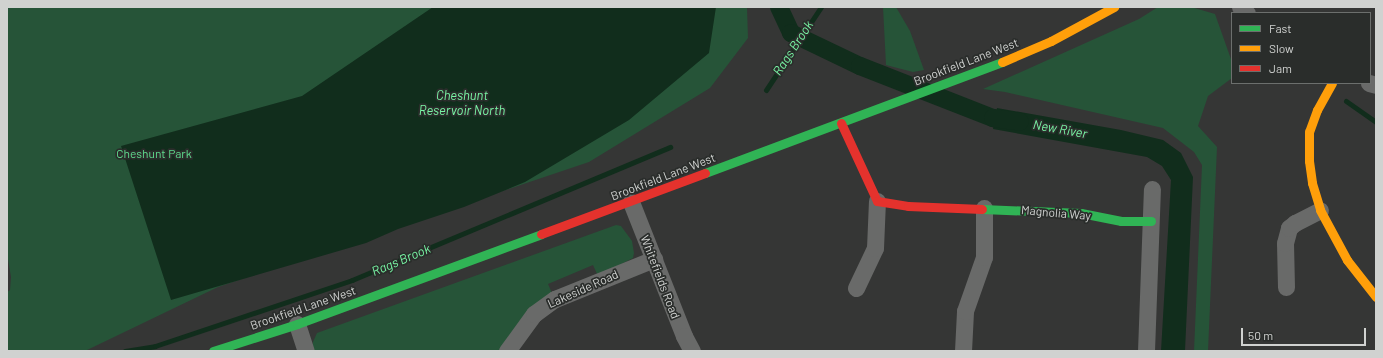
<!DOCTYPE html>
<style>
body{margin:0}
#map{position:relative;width:1383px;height:358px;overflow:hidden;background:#353635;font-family:Barlow,sans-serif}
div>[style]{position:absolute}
.green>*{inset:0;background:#265438}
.water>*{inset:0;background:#112d1c}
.stream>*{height:5px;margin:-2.5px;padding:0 2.5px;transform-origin:2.5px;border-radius:2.5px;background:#112d1c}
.canal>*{height:18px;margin:-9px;padding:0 9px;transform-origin:9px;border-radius:9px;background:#112d1c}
.street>*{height:17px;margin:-8.5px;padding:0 8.5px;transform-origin:8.5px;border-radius:8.5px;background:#696a69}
.fast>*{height:9px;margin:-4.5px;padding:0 4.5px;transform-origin:4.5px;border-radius:4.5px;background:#30b455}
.slow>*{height:9px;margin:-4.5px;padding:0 4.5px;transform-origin:4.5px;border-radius:4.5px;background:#ff9f0a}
.jam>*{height:9px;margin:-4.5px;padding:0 4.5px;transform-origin:4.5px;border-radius:4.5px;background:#e5322d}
span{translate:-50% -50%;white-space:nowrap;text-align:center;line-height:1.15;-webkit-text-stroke:3.5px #2a2d2b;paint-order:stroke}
.street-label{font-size:12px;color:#d0d2d0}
.park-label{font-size:12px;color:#5fdd8e}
.water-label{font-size:13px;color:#79f6a5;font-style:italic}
.frame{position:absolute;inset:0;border:8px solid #d0d2d0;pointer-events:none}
.legend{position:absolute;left:1231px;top:12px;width:140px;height:72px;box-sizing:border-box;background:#2a2d2b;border:1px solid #6c6f6d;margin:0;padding:5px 7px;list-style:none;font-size:12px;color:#d0d2d0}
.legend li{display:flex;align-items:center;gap:8px;height:20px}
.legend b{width:20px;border:1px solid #6c6f6d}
.scale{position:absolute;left:1241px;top:328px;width:125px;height:18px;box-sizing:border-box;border:2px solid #d0d2d0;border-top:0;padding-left:5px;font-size:12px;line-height:14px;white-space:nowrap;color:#d0d2d0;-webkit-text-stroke:3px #2a2d2b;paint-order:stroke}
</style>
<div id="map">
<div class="green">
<div style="clip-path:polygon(7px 7px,747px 7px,748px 38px,710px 88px,589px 162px,218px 287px,85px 351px,7px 351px,7px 292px,10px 290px,11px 277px,7px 253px)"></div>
<div style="clip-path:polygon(883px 7px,896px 7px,910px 31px,924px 70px,913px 72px,886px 65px)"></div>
<div style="clip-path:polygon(1158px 7px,1191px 7px,1215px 14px,1232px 62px,1232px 78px,1208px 96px,1198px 126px,1217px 147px,1208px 351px,1194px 351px,1202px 165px,1194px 152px,1163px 128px,1005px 92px,983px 89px,1139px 19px)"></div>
<div style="clip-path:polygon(616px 225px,621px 226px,632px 241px,634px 253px,633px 258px,598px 276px,593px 265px,548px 284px,552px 293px,501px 351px,313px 351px,313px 342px,317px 333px)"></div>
</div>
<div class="water">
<div style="clip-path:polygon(433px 7px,716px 7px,709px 53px,629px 120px,525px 182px,464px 207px,398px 229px,366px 243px,171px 300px,121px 146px,302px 96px)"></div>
<div style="clip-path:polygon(997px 108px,1121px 130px,1163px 140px,1181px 153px,1193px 177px,1185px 351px,1161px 351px,1171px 180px,1162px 166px,1147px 157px,993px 129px)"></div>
</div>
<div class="stream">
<div style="left:766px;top:90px;width:100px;rotate:-56.5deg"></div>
<div style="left:1346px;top:101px;width:37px;rotate:35deg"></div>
<div style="left:125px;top:351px;width:30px;rotate:-9deg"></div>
<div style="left:155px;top:346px;width:208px;rotate:-18.5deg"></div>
<div style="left:352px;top:280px;width:345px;rotate:-22.7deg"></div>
</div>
<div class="canal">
<div style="left:779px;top:7px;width:29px;rotate:65deg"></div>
<div style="left:791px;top:33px;width:76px;rotate:25.6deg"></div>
<div style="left:860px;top:66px;width:143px;rotate:21.4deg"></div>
<div style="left:993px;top:118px;width:27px;rotate:8deg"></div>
</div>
<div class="street">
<div style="left:1240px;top:7px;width:9px;rotate:41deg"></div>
<div style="left:1369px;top:83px;width:7px;rotate:16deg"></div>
<div style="left:631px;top:202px;width:144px;rotate:68.4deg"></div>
<div style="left:684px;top:336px;width:17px;rotate:62deg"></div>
<div style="left:1286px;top:287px;width:44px;rotate:-91.3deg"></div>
<div style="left:1285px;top:243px;width:16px;rotate:-75deg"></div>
<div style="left:1289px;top:228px;width:8px;rotate:-40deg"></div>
<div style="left:1295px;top:223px;width:28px;rotate:-27deg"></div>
<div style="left:856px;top:288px;width:44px;rotate:-64.6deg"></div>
<div style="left:875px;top:248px;width:47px;rotate:-87.6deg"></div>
<div style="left:297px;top:324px;width:28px;rotate:72deg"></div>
<div style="left:507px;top:351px;width:46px;rotate:-53.9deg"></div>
<div style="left:534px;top:314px;width:26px;rotate:-36deg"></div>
<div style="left:555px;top:299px;width:107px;rotate:-22deg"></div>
<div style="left:963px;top:351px;width:40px;rotate:-87.1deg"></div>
<div style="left:965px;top:311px;width:57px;rotate:-70.6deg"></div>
<div style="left:984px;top:257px;width:49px;rotate:-90deg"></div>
<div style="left:1146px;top:351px;width:162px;rotate:-87.9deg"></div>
</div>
<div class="fast">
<div style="left:705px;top:173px;width:317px;rotate:-20.5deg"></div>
<div style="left:982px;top:209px;width:99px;rotate:2.3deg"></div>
<div style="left:1081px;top:213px;width:41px;rotate:11.3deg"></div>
<div style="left:1121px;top:221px;width:30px"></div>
<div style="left:213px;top:351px;width:88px;rotate:-17.8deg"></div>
<div style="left:297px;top:324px;width:260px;rotate:-20.2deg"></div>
</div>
<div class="slow">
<div style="left:1002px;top:62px;width:53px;rotate:-23.2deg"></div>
<div style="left:1051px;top:41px;width:72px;rotate:-28.4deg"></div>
<div style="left:1332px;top:83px;width:31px;rotate:119deg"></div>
<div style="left:1317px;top:110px;width:23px;rotate:110deg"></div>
<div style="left:1309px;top:132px;width:29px;rotate:90deg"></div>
<div style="left:1309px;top:161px;width:22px;rotate:82deg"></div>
<div style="left:1312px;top:183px;width:28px;rotate:73deg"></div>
<div style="left:1320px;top:210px;width:57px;rotate:61.6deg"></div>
<div style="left:1347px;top:260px;width:47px;rotate:51.9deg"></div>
</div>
<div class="jam">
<div style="left:841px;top:123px;width:86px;rotate:65.2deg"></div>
<div style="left:877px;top:201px;width:31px;rotate:9deg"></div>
<div style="left:908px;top:206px;width:74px;rotate:2.3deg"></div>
<div style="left:541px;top:234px;width:175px;rotate:-20.4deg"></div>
</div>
<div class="street-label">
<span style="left:966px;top:62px;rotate:-21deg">Brookfield Lane West</span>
<span style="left:663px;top:177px;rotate:-21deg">Brookfield Lane West</span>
<span style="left:1056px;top:213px;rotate:5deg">Magnolia Way</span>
<span style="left:660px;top:277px;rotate:69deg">Whitefields Road</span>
<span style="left:583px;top:289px;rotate:-24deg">Lakeside Road</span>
<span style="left:303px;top:308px;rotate:-19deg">Brookfield Lane West</span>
</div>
<div class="park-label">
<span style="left:154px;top:154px">Cheshunt Park</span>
</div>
<div class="water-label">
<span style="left:793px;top:48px;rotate:-57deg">Rags Brook</span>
<span style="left:462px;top:103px">Cheshunt<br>Reservoir North</span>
<span style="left:1060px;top:129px;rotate:10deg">New River</span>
<span style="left:401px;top:260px;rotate:-23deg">Rags Brook</span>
</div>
<div class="frame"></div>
<ul class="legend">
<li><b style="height:5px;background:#30b455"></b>Fast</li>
<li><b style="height:5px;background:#ff9f0a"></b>Slow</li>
<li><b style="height:5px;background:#e5322d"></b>Jam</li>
</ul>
<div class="scale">50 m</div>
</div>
